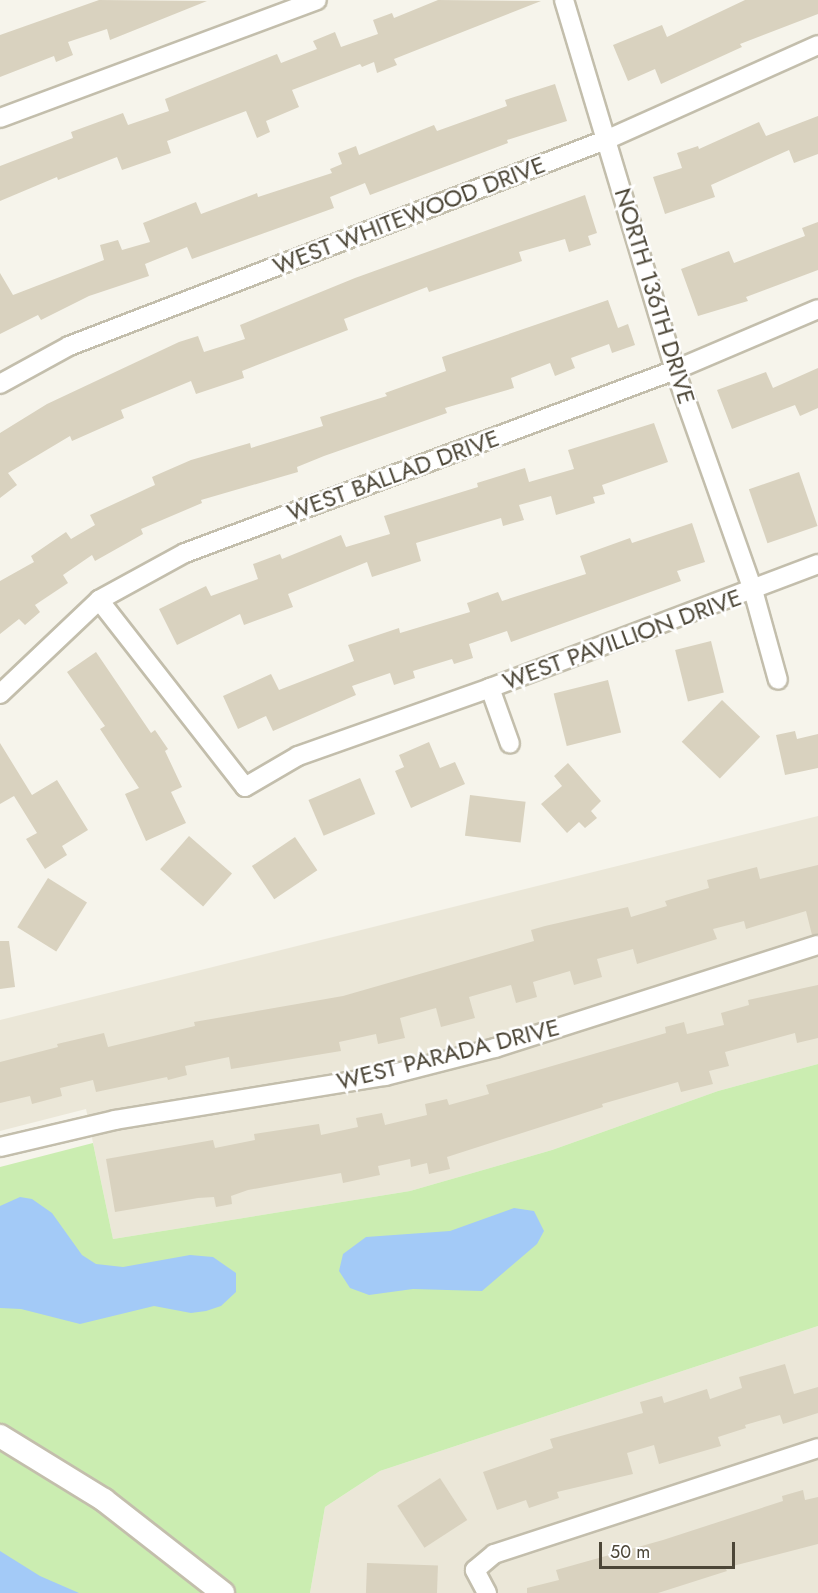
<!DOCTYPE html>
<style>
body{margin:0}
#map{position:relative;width:818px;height:1593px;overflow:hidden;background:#f6f4eb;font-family:Jost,sans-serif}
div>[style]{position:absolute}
.residential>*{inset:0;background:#ebe7d8}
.green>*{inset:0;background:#cbedb1}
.water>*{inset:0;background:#a3caf7}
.building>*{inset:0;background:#d9d2bf;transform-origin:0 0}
.roads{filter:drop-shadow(2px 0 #c3beac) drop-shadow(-2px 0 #c3beac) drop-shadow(0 2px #c3beac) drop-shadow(0 -2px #c3beac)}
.minor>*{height:18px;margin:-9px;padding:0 9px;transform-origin:9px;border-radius:9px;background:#fff}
.tertiary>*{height:22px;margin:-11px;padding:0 11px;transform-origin:11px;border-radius:11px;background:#fff}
span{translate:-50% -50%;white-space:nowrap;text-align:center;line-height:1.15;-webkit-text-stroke:5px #fff;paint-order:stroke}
.street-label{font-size:24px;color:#4c4637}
.scale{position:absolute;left:599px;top:1542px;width:136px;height:27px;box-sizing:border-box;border:3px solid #4c4637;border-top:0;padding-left:8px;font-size:18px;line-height:21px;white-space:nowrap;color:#4c4637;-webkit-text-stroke:4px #fff;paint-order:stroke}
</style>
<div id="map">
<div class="residential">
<div style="clip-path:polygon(818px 816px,818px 1064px,718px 1091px,552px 1150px,410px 1191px,113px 1239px,86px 1109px,0 1131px,0 1020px)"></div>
<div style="clip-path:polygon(818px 1326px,818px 1593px,310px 1593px,325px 1507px,380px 1471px)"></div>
</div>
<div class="green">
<div style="clip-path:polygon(818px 1064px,818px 1326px,380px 1471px,325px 1507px,310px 1593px,0 1593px,0 1167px,93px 1143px,113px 1239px,410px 1191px,552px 1150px,718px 1091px)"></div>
</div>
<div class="water">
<div style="clip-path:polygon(20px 1197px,32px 1199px,52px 1213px,82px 1255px,96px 1264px,123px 1267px,190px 1255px,213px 1257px,236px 1273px,236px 1292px,221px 1306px,206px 1311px,191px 1313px,154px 1306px,80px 1324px,21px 1309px,0 1308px,0 1206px)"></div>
<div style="clip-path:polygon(514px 1208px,534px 1211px,544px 1231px,537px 1244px,482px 1291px,413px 1289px,369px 1295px,350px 1288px,339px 1271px,343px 1254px,366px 1237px,450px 1231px)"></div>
<div style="clip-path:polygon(0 1551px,40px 1576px,79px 1593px,0 1593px)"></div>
</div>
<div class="building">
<div style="clip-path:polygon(99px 0,207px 1px,110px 40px,107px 29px,68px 42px,73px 55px,56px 62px,54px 56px,0 77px,0 35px)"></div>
<div style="clip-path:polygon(438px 0,541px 1px,394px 59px,397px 65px,377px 73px,374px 62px,362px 67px,360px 64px,292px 90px,299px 107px,266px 121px,270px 132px,257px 138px,246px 111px,167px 141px,171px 153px,122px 170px,117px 157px,58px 180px,57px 177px,0 201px,0 166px,73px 138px,71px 132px,123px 113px,128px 125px,169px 111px,165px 99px,277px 54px,281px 63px,317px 49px,313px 41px,335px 32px,341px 47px,378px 34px,373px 20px,392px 13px,394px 18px)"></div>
<div style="clip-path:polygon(745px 0,818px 0,818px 14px,740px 44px,742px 47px,661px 84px,655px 69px,628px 81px,613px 45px,662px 25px,667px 37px)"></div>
<div style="clip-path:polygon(555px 84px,567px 121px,507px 140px,508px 143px,370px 195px,365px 183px,330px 197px,334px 208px,192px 259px,187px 247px,145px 264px,149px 276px,89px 296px,41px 320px,38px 315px,0 334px,0 273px,13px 295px,104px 260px,100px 245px,118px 240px,122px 250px,150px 242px,143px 223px,196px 202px,201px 214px,257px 193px,258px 197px,332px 173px,330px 169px,342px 164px,338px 153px,356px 146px,359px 155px,434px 125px,437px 131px,507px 106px,505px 100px)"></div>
<div style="clip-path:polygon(818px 116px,818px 154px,794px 163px,789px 150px,711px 185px,715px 197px,665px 214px,653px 177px,682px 168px,677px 153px,698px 146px,699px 149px,759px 122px,766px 136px)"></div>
<div style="clip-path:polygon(585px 195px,597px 233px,588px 236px,591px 245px,569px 252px,565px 239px,519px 252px,522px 261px,429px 292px,427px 287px,344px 319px,348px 330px,242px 371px,244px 378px,196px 394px,191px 381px,121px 410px,124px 418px,72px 441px,70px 436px,8px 473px,17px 485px,0 498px,0 433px,47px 404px,179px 342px,198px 336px,204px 352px,245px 339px,240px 325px,355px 278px)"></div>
<div style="clip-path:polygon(818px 222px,818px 270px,746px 297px,748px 301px,698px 316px,681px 269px,729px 251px,734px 263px,805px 236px,802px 228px)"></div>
<div style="clip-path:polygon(608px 300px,618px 328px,628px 324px,635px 345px,612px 353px,609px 344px,571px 358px,575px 368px,555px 376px,550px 363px,511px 378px,514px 388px,445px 408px,447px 413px,324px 456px,297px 467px,298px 472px,201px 500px,202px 503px,141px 529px,143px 534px,95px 561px,92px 555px,63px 575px,68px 583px,35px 605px,40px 612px,25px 625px,19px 619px,0 634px,0 581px,34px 562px,31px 556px,66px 532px,71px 539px,95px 525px,90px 515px,155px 485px,152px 477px,191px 460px,250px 443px,251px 448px,323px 426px,320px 417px,387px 396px,385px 393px,446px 371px,442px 357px)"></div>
<div style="clip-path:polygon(818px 368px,818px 408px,800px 416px,795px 405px,732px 429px,717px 390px,766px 372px,773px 388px)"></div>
<div style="clip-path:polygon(654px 423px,668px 462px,602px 485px,605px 494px,593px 497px,595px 503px,556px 515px,551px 496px,519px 505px,524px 520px,503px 526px,501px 518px,416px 543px,421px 561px,372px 577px,367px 562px,288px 594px,293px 607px,244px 625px,240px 614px,177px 645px,159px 609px,206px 586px,211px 596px,258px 579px,253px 564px,280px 554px,282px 559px,341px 535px,346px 547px,390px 534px,384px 516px,478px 487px,477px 483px,525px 468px,529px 482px,574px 469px,568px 450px)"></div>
<div style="left:799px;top:472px;width:57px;height:53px;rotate:71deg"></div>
<div style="clip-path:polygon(692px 523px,705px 562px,677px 571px,681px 581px,511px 642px,507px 631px,469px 644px,473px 658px,454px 664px,452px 659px,413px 671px,415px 678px,394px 685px,390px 673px,352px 686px,356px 695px,273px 731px,266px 716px,238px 729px,223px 696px,271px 674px,279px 690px,354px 661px,348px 645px,399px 628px,400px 633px,470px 612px,467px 603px,498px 592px,502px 601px,586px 574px,580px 556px,630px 538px,632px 543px)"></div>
<div style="left:711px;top:641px;width:53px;height:37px;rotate:76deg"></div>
<div style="clip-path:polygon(96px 652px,151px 733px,155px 730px,168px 749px,165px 751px,182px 787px,171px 792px,186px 823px,146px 841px,125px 794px,139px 788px,100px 729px,105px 726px,67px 672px)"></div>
<div style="left:608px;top:680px;width:54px;height:56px;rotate:76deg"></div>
<div style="left:722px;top:700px;width:53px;height:58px;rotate:44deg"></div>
<div style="clip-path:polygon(795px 731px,797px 739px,818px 734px,818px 768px,785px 775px,776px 735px)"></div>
<div style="clip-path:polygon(429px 742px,440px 768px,455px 762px,465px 784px,411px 808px,395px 771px,404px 767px,399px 755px)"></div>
<div style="clip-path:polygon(0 743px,32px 795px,57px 780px,88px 830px,62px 846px,67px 855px,45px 869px,26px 839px,37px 833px,14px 796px,0 804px)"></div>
<div style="clip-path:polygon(568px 763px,601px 801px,591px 811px,597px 818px,585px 828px,579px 822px,567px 833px,541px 804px,562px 786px,554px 776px)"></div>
<div style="left:360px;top:778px;width:39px;height:56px;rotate:67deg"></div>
<div style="left:470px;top:795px;width:56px;height:41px;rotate:7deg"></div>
<div style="left:189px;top:836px;width:57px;height:44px;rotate:41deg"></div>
<div style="left:295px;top:837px;width:40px;height:52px;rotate:56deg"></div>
<div style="clip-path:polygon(818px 865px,818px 934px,812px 935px,806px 911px,746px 929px,744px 921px,713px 929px,717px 939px,637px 964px,633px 949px,597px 959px,602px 977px,574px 985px,570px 971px,533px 982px,537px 997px,516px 1003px,511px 985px,469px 997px,475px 1018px,441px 1027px,436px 1008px,400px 1018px,405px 1038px,378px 1044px,376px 1034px,339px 1042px,341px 1051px,231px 1069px,229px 1057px,185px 1066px,187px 1075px,168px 1080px,167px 1077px,96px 1092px,93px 1080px,60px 1088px,62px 1096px,32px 1104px,30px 1096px,0 1103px,0 1062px,58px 1047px,57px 1044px,104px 1033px,108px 1047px,195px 1026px,194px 1022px,343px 996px,534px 941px,531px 930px,545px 926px,628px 907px,631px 917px,667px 906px,665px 901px,709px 888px,707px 880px,757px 867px,760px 879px)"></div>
<div style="left:48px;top:878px;width:46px;height:58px;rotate:32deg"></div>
<div style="clip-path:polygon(0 941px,9px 941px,15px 987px,0 989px)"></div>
<div style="clip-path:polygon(818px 985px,818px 1038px,797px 1043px,795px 1033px,725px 1052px,729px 1066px,709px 1071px,713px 1084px,681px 1092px,678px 1082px,602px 1104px,603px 1107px,447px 1157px,450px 1169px,429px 1174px,427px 1163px,411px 1167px,410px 1159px,378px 1166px,380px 1175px,343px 1183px,341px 1173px,248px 1190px,231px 1196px,232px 1204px,216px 1207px,214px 1197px,198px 1198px,115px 1212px,106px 1159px,213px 1140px,215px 1148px,255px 1140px,254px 1134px,319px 1124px,321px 1135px,358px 1127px,356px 1118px,382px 1113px,385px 1125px,427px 1115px,425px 1104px,447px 1099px,449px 1105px,489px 1094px,486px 1085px,666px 1033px,665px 1027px,684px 1022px,687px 1034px,724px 1025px,721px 1013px,749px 1005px,748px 1000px)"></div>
<div style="clip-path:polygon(785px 1364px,794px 1394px,818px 1387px,818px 1413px,783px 1424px,780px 1415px,745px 1425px,746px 1428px,718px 1437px,721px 1446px,659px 1464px,654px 1445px,627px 1453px,633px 1474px,557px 1492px,559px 1498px,529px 1508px,526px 1500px,497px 1510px,483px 1472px,553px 1448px,550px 1439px,643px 1413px,640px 1402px,662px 1396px,664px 1403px,707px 1389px,710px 1399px,742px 1388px,739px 1377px)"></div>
<div style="left:440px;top:1478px;width:50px;height:51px;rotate:57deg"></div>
<div style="clip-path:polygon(803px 1490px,805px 1500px,818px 1497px,818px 1544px,725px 1568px,727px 1571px,658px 1593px,527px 1593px,527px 1588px,559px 1580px,556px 1570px,663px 1540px,783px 1501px,782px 1496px)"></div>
<div style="left:367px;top:1563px;width:71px;height:30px;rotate:2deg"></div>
</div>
<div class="roads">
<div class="minor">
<div style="left:564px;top:0;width:386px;rotate:73.3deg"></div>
<div style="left:675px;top:370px;width:233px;rotate:70.5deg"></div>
<div style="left:753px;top:590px;width:93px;rotate:74.5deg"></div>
<div style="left:0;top:118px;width:338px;rotate:-20.4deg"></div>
<div style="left:0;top:384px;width:79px;rotate:-28.8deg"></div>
<div style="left:69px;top:346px;width:577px;rotate:-21.01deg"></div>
<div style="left:608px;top:139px;width:230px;rotate:-24.1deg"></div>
<div style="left:99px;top:600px;width:237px;rotate:52deg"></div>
<div style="left:245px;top:787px;width:61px;rotate:-30.3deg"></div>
<div style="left:298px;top:756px;width:204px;rotate:-19.5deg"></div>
<div style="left:490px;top:688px;width:351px;rotate:-20.7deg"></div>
<div style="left:490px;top:688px;width:59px;rotate:70.3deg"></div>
<div style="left:0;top:694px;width:137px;rotate:-43.5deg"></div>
<div style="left:99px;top:600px;width:98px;rotate:-28.7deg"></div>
<div style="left:185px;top:553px;width:523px;rotate:-20.48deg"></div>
<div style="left:675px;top:370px;width:155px;rotate:-23.1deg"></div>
<div style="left:0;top:1147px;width:118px;rotate:-13.2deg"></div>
<div style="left:115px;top:1120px;width:274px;rotate:-9.3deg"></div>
<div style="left:385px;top:1076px;width:114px;rotate:-14.3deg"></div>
<div style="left:495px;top:1048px;width:339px;rotate:-17.7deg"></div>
<div style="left:487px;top:1593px;width:26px;rotate:-118deg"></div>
<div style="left:475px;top:1570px;width:25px;rotate:-40deg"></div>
<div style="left:494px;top:1554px;width:341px;rotate:-18.1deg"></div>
</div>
<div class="tertiary">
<div style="left:0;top:1436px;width:122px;rotate:31.6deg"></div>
<div style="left:104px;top:1500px;width:151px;rotate:38deg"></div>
</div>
</div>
<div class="street-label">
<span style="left:409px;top:215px;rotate:-21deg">WEST WHITEWOOD DRIVE</span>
<span style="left:655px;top:296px;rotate:73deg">NORTH 136TH DRIVE</span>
<span style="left:393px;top:475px;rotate:-20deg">WEST BALLAD DRIVE</span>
<span style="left:622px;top:639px;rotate:-20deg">WEST PAVILLION DRIVE</span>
<span style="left:448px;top:1054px;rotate:-14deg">WEST PARADA DRIVE</span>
</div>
<div class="scale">50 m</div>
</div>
